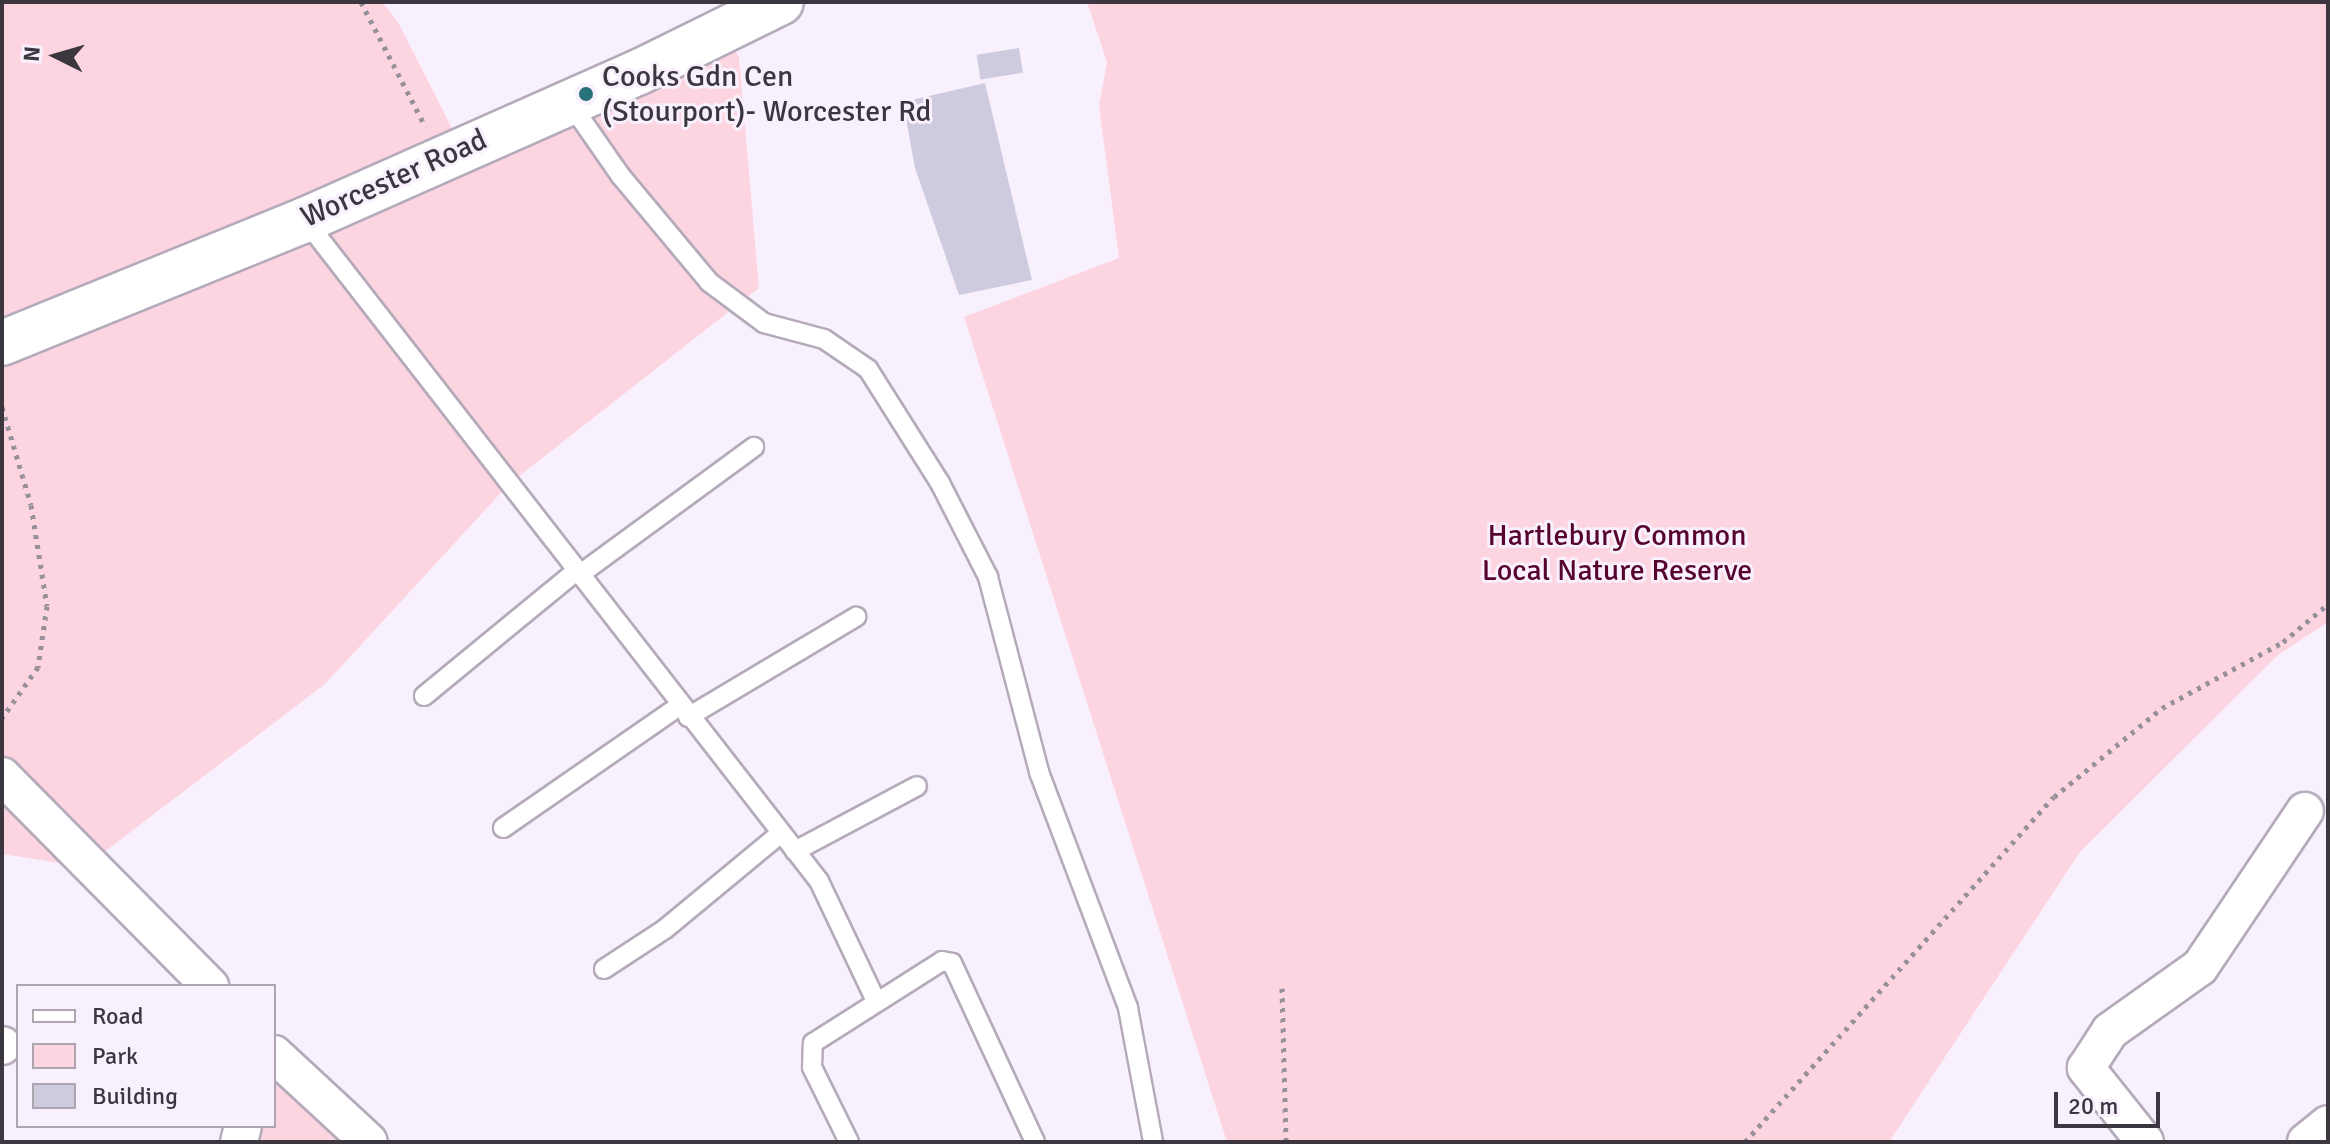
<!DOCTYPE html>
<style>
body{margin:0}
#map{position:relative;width:2330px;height:1144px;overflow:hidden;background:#f9f0fd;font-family:Signika,sans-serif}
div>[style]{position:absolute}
.green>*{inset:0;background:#fdd5e1}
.building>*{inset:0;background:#cecbde;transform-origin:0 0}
.path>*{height:5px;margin-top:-2.5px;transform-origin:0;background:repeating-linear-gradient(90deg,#98919b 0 4px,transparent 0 10px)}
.roads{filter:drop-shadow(2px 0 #b5aaba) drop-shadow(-2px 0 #b5aaba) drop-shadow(0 2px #b5aaba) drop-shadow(0 -2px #b5aaba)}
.service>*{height:18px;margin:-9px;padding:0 9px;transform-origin:9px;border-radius:9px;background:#fff}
.minor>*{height:36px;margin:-18px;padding:0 18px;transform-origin:18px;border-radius:18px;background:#fff}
.primary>*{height:44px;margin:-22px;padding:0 22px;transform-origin:22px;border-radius:22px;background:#fff}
.dots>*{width:22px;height:22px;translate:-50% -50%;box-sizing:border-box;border:4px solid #f9f0fd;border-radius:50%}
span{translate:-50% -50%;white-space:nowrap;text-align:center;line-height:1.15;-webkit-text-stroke:6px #f9f0fd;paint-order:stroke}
.poi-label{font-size:30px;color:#3c373e}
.left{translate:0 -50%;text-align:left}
.street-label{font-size:30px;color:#3c373e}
.park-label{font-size:30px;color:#56042d}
.frame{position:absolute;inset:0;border:4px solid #3c373e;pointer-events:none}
.legend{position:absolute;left:16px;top:984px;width:260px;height:144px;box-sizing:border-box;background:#f9f0fd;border:2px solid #ada6b1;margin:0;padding:10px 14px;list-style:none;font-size:24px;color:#3c373e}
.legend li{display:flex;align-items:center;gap:16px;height:40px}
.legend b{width:40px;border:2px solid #ada6b1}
.north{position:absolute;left:16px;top:16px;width:80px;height:80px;-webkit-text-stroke:6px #f9f0fd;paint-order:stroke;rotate:275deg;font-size:22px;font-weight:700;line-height:32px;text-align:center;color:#3c373e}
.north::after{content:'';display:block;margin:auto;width:28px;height:36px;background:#3c373e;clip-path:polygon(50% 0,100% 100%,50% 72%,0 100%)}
.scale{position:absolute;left:2054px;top:1092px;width:106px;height:36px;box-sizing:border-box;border:4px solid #3c373e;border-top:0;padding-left:10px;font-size:24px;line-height:28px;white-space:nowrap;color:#3c373e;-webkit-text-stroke:6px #f9f0fd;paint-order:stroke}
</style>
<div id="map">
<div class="green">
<div style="clip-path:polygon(2px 2px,382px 2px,398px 22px,462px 148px,724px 30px,739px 57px,759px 288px,509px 484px,325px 684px,91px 862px,2px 776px)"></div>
<div style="clip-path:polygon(1087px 2px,2328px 2px,2328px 622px,2278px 655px,2080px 852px,1889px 1142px,1227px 1142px,964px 317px,1119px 258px,1099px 106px,1107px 62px)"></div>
<div style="clip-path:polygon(2px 805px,67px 864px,2px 854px)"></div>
<div style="clip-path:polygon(274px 1054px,369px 1142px,239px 1142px,243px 1126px,274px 1126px)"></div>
</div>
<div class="building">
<div style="left:1019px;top:48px;width:25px;height:43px;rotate:81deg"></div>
<div style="clip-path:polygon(985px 83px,1032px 280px,959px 295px,915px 168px,903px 102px)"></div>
</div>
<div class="path">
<div style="left:361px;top:2px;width:140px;rotate:62.7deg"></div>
<div style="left:2px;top:407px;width:102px;rotate:73.5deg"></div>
<div style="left:31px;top:505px;width:102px;rotate:81deg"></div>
<div style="left:47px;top:606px;width:62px;rotate:98.4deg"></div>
<div style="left:38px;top:667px;width:62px;rotate:125.2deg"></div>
<div style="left:1282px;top:988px;width:154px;rotate:88.5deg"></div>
<div style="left:1745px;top:1142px;width:463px;rotate:-48.2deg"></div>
<div style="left:2054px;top:797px;width:140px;rotate:-39.5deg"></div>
<div style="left:2162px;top:708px;width:138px;rotate:-28.6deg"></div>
<div style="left:2283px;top:642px;width:59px;rotate:-40.2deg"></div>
</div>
<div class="roads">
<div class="service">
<div style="left:570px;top:103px;width:88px;rotate:55.2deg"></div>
<div style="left:620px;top:175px;width:139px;rotate:50.2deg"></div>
<div style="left:709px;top:282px;width:69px;rotate:36.7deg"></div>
<div style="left:764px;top:323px;width:62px;rotate:14.9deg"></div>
<div style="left:824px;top:339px;width:53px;rotate:34.3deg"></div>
<div style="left:868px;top:369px;width:135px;rotate:57.7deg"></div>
<div style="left:940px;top:483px;width:106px;rotate:62.9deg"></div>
<div style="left:988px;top:577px;width:202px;rotate:75.3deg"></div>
<div style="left:1039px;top:772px;width:252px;rotate:69.3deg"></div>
<div style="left:1128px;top:1008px;width:136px;rotate:79.4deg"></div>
<div style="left:305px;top:220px;width:837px;rotate:52.13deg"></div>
<div style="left:819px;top:881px;width:133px;rotate:64.6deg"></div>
<div style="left:579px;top:575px;width:217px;rotate:-36.2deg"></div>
<div style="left:424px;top:696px;width:197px;rotate:-39.4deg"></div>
<div style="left:688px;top:717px;width:196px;rotate:-30.8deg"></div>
<div style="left:503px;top:828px;width:214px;rotate:-34.7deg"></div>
<div style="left:795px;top:851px;width:138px;rotate:-28deg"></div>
<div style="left:604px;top:969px;width:73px;rotate:-33.3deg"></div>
<div style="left:665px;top:929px;width:149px;rotate:-39.6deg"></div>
<div style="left:849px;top:1142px;width:84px;rotate:-116.3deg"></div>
<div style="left:812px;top:1067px;width:24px;rotate:-88deg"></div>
<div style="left:813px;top:1043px;width:153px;rotate:-32.4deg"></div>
<div style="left:942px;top:961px;width:10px;rotate:11deg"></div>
<div style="left:952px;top:963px;width:197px;rotate:65.1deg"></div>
</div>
<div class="minor">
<div style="left:2px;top:776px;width:296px;rotate:45.3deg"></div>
<div style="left:2px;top:1046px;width:1px;rotate:-45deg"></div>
<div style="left:274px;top:1054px;width:129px;rotate:42.8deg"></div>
<div style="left:239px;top:1142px;width:16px;rotate:-76deg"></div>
<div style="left:2145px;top:1142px;width:95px;rotate:-128.6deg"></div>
<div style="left:2086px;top:1068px;width:44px;rotate:-57deg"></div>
<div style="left:2110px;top:1031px;width:110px;rotate:-35.4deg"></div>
<div style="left:2200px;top:967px;width:188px;rotate:-56.1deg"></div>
<div style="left:2306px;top:1142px;width:28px;rotate:-39deg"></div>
</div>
<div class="primary">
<div style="left:2px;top:343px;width:327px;rotate:-22.1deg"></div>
<div style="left:305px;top:220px;width:365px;rotate:-23.9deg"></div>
<div style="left:639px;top:72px;width:158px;rotate:-26.2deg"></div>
</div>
</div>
<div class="dots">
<div style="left:586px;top:94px;background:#29727c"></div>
</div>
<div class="poi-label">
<span class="left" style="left:602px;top:94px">Cooks Gdn Cen<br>(Stourport)- Worcester Rd</span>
</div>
<div class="street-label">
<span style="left:394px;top:179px;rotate:-24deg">Worcester Road</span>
</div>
<div class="park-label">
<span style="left:1617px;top:553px">Hartlebury Common<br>Local Nature Reserve</span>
</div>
<div class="frame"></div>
<ul class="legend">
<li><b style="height:10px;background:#fff"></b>Road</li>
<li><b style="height:22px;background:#fdd5e1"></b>Park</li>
<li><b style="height:22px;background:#cecbde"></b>Building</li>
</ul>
<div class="north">N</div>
<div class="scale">20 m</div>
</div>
